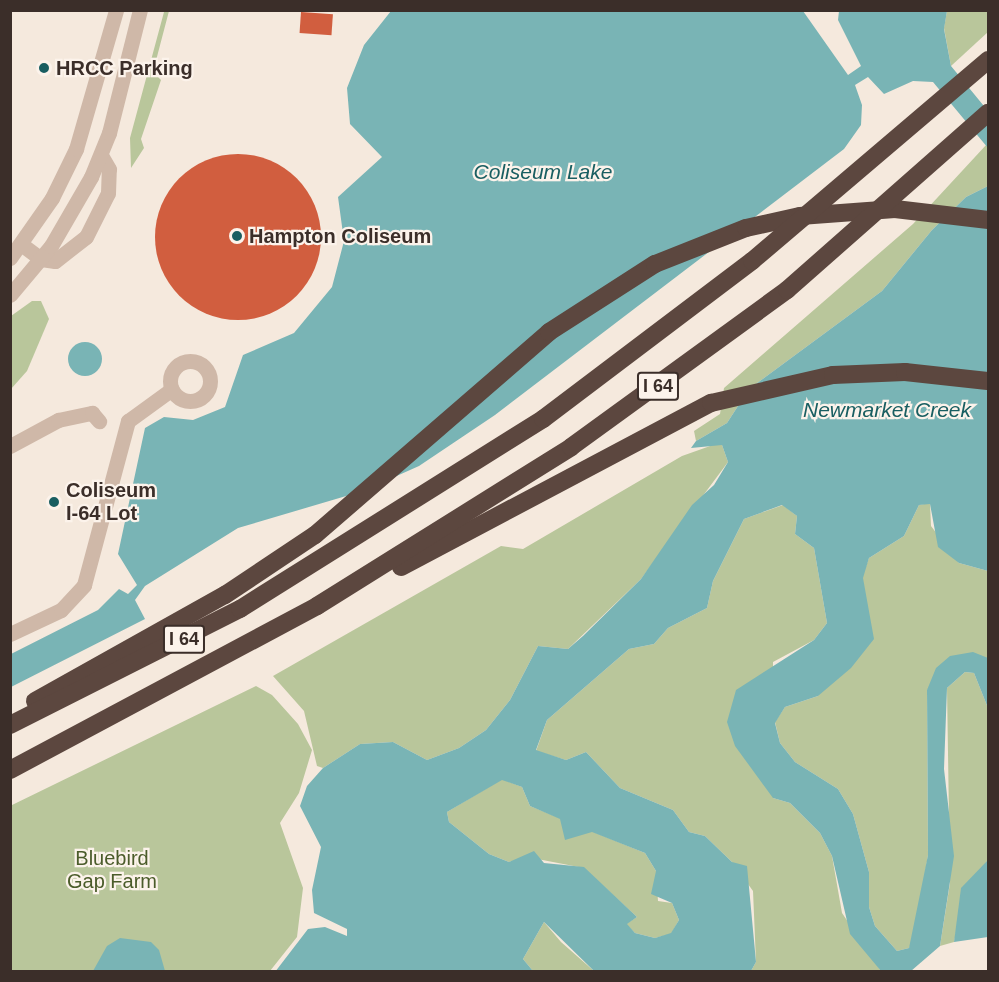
<!DOCTYPE html>
<style>
body{margin:0}
#map{position:relative;width:999px;height:982px;overflow:hidden;background:#f5e9dd;font-family:Helvetica,sans-serif}
div>[style]{position:absolute}
.green>*{inset:0;background:#b9c69b}
.water>*{inset:0;background:#79b4b5}
.round{border-radius:50%}
.building>*{inset:0;background:#d15e3f;transform-origin:0 0}
.minor>*{height:15px;margin:-7.5px;padding:0 7.5px;transform-origin:7.5px;border-radius:7.5px;background:#cfb8a8}
.minor>.ring{margin:-7.5px;padding:0;box-sizing:content-box;background:none;border:15px solid #cfb8a8;border-radius:50%}
.highway>*{height:18px;margin:-9px;padding:0 9px;transform-origin:9px;border-radius:9px;background:#5c473f}
.dots>*{width:16px;height:16px;translate:-50% -50%;box-sizing:border-box;border:3px solid #fcf3eb;border-radius:50%}
span{translate:-50% -50%;white-space:nowrap;text-align:center;line-height:1.15;-webkit-text-stroke:4.5px #fcf3eb;paint-order:stroke}
.shield-label span{padding:2px 4px;background:#fcf3eb;border:2px solid;border-radius:4px;-webkit-text-stroke-width:0}
.shield-label{font-size:18px;color:#3b2e29;font-weight:700}
.poi-label{font-size:20px;color:#3b2e29;font-weight:700}
.left{translate:0 -50%;text-align:left}
.park-label{font-size:20px;color:#4b5c2a}
.water-label{font-size:21px;color:#195e61;font-style:italic}
.frame{position:absolute;inset:0;border:12px solid #3b2e29;pointer-events:none}
</style>
<div id="map">
<div class="green">
<div style="clip-path:polygon(947px 11px,988px 11px,988px 32px,951px 66px,944px 28px)"></div>
<div style="clip-path:polygon(164px 12px,169px 11px,153px 72px,161px 80px,141px 139px,144px 148px,131px 168px,130px 138px)"></div>
<div style="clip-path:polygon(987px 144px,988px 186px,966px 197px,932px 230px,882px 291px,749px 389px,727px 423px,696px 441px,694px 431px,720px 414px,724px 388px,913px 224px)"></div>
<div style="clip-path:polygon(32px 301px,41px 301px,49px 319px,27px 371px,11px 389px,11px 316px)"></div>
<div style="clip-path:polygon(713px 445px,722px 445px,728px 462px,641px 579px,568px 649px,538px 646px,510px 700px,486px 730px,459px 748px,427px 760px,393px 742px,360px 744px,323px 768px,317px 766px,304px 711px,273px 676px,501px 546px,523px 549px,682px 456px)"></div>
<div style="clip-path:polygon(930px 503px,931px 526px,959px 563px,988px 571px,988px 658px,927px 690px,928px 855px,915px 936px,909px 948px,897px 951px,875px 926px,869px 907px,869px 872px,853px 814px,838px 789px,795px 762px,780px 743px,775px 722px,785px 707px,818px 696px,869px 558px,904px 536px,919px 505px)"></div>
<div style="clip-path:polygon(783px 505px,797px 516px,795px 534px,814px 548px,827px 623px,814px 640px,773px 662px,773px 798px,790px 803px,820px 833px,832px 856px,842px 913px,881px 971px,751px 971px,756px 962px,753px 891px,732px 862px,705px 836px,689px 832px,673px 810px,620px 788px,586px 752px,566px 760px,536px 751px,547px 720px,629px 649px,654px 644px,668px 628px,707px 608px,713px 581px,744px 519px)"></div>
<div style="clip-path:polygon(965px 672px,974px 673px,988px 708px,988px 860px,964px 894px,954px 942px,940px 946px,950px 883px,947px 688px)"></div>
<div style="clip-path:polygon(256px 686px,272px 695px,298px 724px,312px 750px,299px 793px,280px 823px,303px 888px,297px 937px,270px 971px,11px 971px,10px 806px)"></div>
<div style="clip-path:polygon(502px 779px,522px 787px,530px 806px,645px 853px,656px 871px,658px 901px,672px 903px,679px 920px,671px 934px,655px 938px,635px 933px,626px 924px,637px 917px,584px 868px,527px 857px,509px 862px,489px 854px,449px 822px,447px 812px)"></div>
<div style="clip-path:polygon(544px 922px,561px 942px,594px 971px,533px 971px,523px 959px)"></div>
</div>
<div class="water">
<div style="clip-path:polygon(391px 11px,803px 11px,848px 75px,861px 66px,838px 20px,839px 11px,947px 11px,944px 29px,951px 66px,988px 111px,988px 148px,933px 82px,913px 81px,884px 94px,868px 77px,855px 85px,862px 105px,861px 125px,844px 149px,495px 415px,419px 466px,363px 491px,238px 528px,145px 586px,135px 600px,145px 619px,11px 687px,11px 654px,98px 610px,119px 589px,128px 594px,137px 585px,118px 554px,145px 428px,164px 417px,193px 420px,225px 407px,243px 355px,294px 333px,332px 287px,344px 241px,338px 197px,382px 157px,350px 124px,347px 88px,364px 45px)"></div>
<div style="clip-path:polygon(evenodd,988px 186px,988px 571px,959px 563px,938px 547px,930px 504px,919px 505px,904px 536px,869px 558px,863px 578px,874px 639px,851px 668px,818px 696px,785px 707px,775px 723px,780px 743px,795px 762px,838px 789px,853px 814px,869px 872px,869px 907px,875px 926px,897px 951px,909px 948px,928px 855px,927px 690px,936px 668px,950px 656px,973px 652px,988px 658px,988px 708px,974px 673px,965px 672px,947px 688px,944px 769px,954px 856px,940px 946px,911px 971px,881px 971px,850px 934px,832px 856px,820px 833px,790px 803px,773px 798px,735px 746px,727px 722px,736px 690px,814px 640px,827px 623px,814px 548px,795px 534px,797px 516px,782px 505px,744px 519px,713px 581px,707px 608px,668px 628px,654px 644px,629px 649px,547px 720px,536px 750px,566px 760px,586px 752px,620px 788px,673px 810px,689px 832px,705px 836px,732px 862px,747px 866px,756px 962px,751px 971px,594px 971px,544px 922px,523px 959px,533px 971px,275px 972px,308px 929px,325px 927px,347px 936px,347px 929px,314px 913px,312px 890px,321px 847px,300px 806px,307px 786px,323px 768px,360px 744px,393px 742px,427px 760px,459px 748px,486px 730px,510px 700px,538px 646px,568px 649px,583px 636px,641px 579px,692px 505px,714px 485px,728px 462px,722px 445px,691px 448px,696px 441px,727px 423px,749px 389px,882px 291px,932px 230px,966px 197px,988px 186px,502px 780px,522px 787px,530px 806px,560px 819px,565px 840px,592px 832px,645px 853px,656px 871px,651px 894px,672px 903px,679px 920px,671px 933px,655px 938px,635px 933px,627px 924px,637px 917px,584px 867px,544px 863px,534px 851px,509px 862px,489px 854px,449px 822px,447px 812px,502px 780px)"></div>
<div class="round" style="left:68px;top:342px;width:34px;height:34px"></div>
<div style="clip-path:polygon(988px 860px,988px 937px,954px 942px,961px 888px)"></div>
<div style="clip-path:polygon(120px 938px,151px 942px,159px 950px,165px 971px,93px 971px,107px 946px)"></div>
</div>
<div class="building">
<div style="left:301px;top:12px;width:32px;height:21px;rotate:4deg"></div>
<div class="round" style="left:155px;top:154px;width:166px;height:166px"></div>
</div>
<div class="minor">
<div style="left:21px;top:244px;width:25px;rotate:37deg"></div>
<div style="left:41px;top:259px;width:14px;rotate:8deg"></div>
<div style="left:55px;top:261px;width:39px;rotate:-38deg"></div>
<div style="left:86px;top:237px;width:49px;rotate:-63.4deg"></div>
<div style="left:108px;top:193px;width:24px;rotate:-88deg"></div>
<div style="left:109px;top:169px;width:16px;rotate:-120deg"></div>
<div style="left:10px;top:258px;width:73px;rotate:-55deg"></div>
<div style="left:52px;top:198px;width:55px;rotate:-63.9deg"></div>
<div style="left:76px;top:149px;width:145px;rotate:-73.9deg"></div>
<div style="left:10px;top:295px;width:64px;rotate:-50.1deg"></div>
<div style="left:51px;top:246px;width:80px;rotate:-59.9deg"></div>
<div style="left:91px;top:177px;width:48px;rotate:-67.8deg"></div>
<div style="left:109px;top:133px;width:127px;rotate:-75.9deg"></div>
<div class="ring" style="left:170px;top:361px;width:25px;height:25px"></div>
<div style="left:10px;top:446px;width:55px;rotate:-28.4deg"></div>
<div style="left:58px;top:420px;width:35px;rotate:-12deg"></div>
<div style="left:92px;top:413px;width:11px;rotate:49deg"></div>
<div style="left:10px;top:634px;width:56px;rotate:-25.2deg"></div>
<div style="left:61px;top:610px;width:34px;rotate:-47deg"></div>
<div style="left:84px;top:585px;width:170px;rotate:-75deg"></div>
<div style="left:128px;top:421px;width:54px;rotate:-36deg"></div>
</div>
<div class="highway">
<div style="left:401px;top:567px;width:351px;rotate:-27.9deg"></div>
<div style="left:711px;top:403px;width:125px;rotate:-12.9deg"></div>
<div style="left:833px;top:375px;width:72px;rotate:-2.4deg"></div>
<div style="left:905px;top:372px;width:83px;rotate:6.2deg"></div>
<div style="left:35px;top:701px;width:218px;rotate:-29.2deg"></div>
<div style="left:225px;top:595px;width:108px;rotate:-33.7deg"></div>
<div style="left:315px;top:535px;width:310px;rotate:-40.9deg"></div>
<div style="left:549px;top:332px;width:126px;rotate:-32.7deg"></div>
<div style="left:655px;top:264px;width:98px;rotate:-21.6deg"></div>
<div style="left:746px;top:228px;width:55px;rotate:-12.5deg"></div>
<div style="left:800px;top:216px;width:95px;rotate:-4.2deg"></div>
<div style="left:895px;top:209px;width:94px;rotate:6.7deg"></div>
<div style="left:10px;top:725px;width:258px;rotate:-26.8deg"></div>
<div style="left:240px;top:609px;width:358px;rotate:-32.1deg"></div>
<div style="left:543px;top:419px;width:262px;rotate:-37.1deg"></div>
<div style="left:752px;top:261px;width:310px;rotate:-40.4deg"></div>
<div style="left:10px;top:770px;width:348px;rotate:-28.1deg"></div>
<div style="left:317px;top:606px;width:300px;rotate:-32deg"></div>
<div style="left:571px;top:447px;width:267px;rotate:-36deg"></div>
<div style="left:787px;top:290px;width:268px;rotate:-41.4deg"></div>
</div>
<div class="dots">
<div style="left:44px;top:68px;background:#195e61"></div>
<div style="left:237px;top:236px;background:#195e61"></div>
<div style="left:54px;top:502px;background:#195e61"></div>
</div>
<div class="shield-label">
<span style="left:658px;top:386px">I 64</span>
<span style="left:184px;top:639px">I 64</span>
</div>
<div class="poi-label">
<span class="left" style="left:56px;top:68px">HRCC Parking</span>
<span class="left" style="left:249px;top:236px">Hampton Coliseum</span>
<span class="left" style="left:66px;top:502px">Coliseum<br>I-64 Lot</span>
</div>
<div class="park-label">
<span style="left:112px;top:870px">Bluebird<br>Gap Farm</span>
</div>
<div class="water-label">
<span style="left:543px;top:172px">Coliseum Lake</span>
<span style="left:887px;top:410px">Newmarket Creek</span>
</div>
<div class="frame"></div>
</div>
